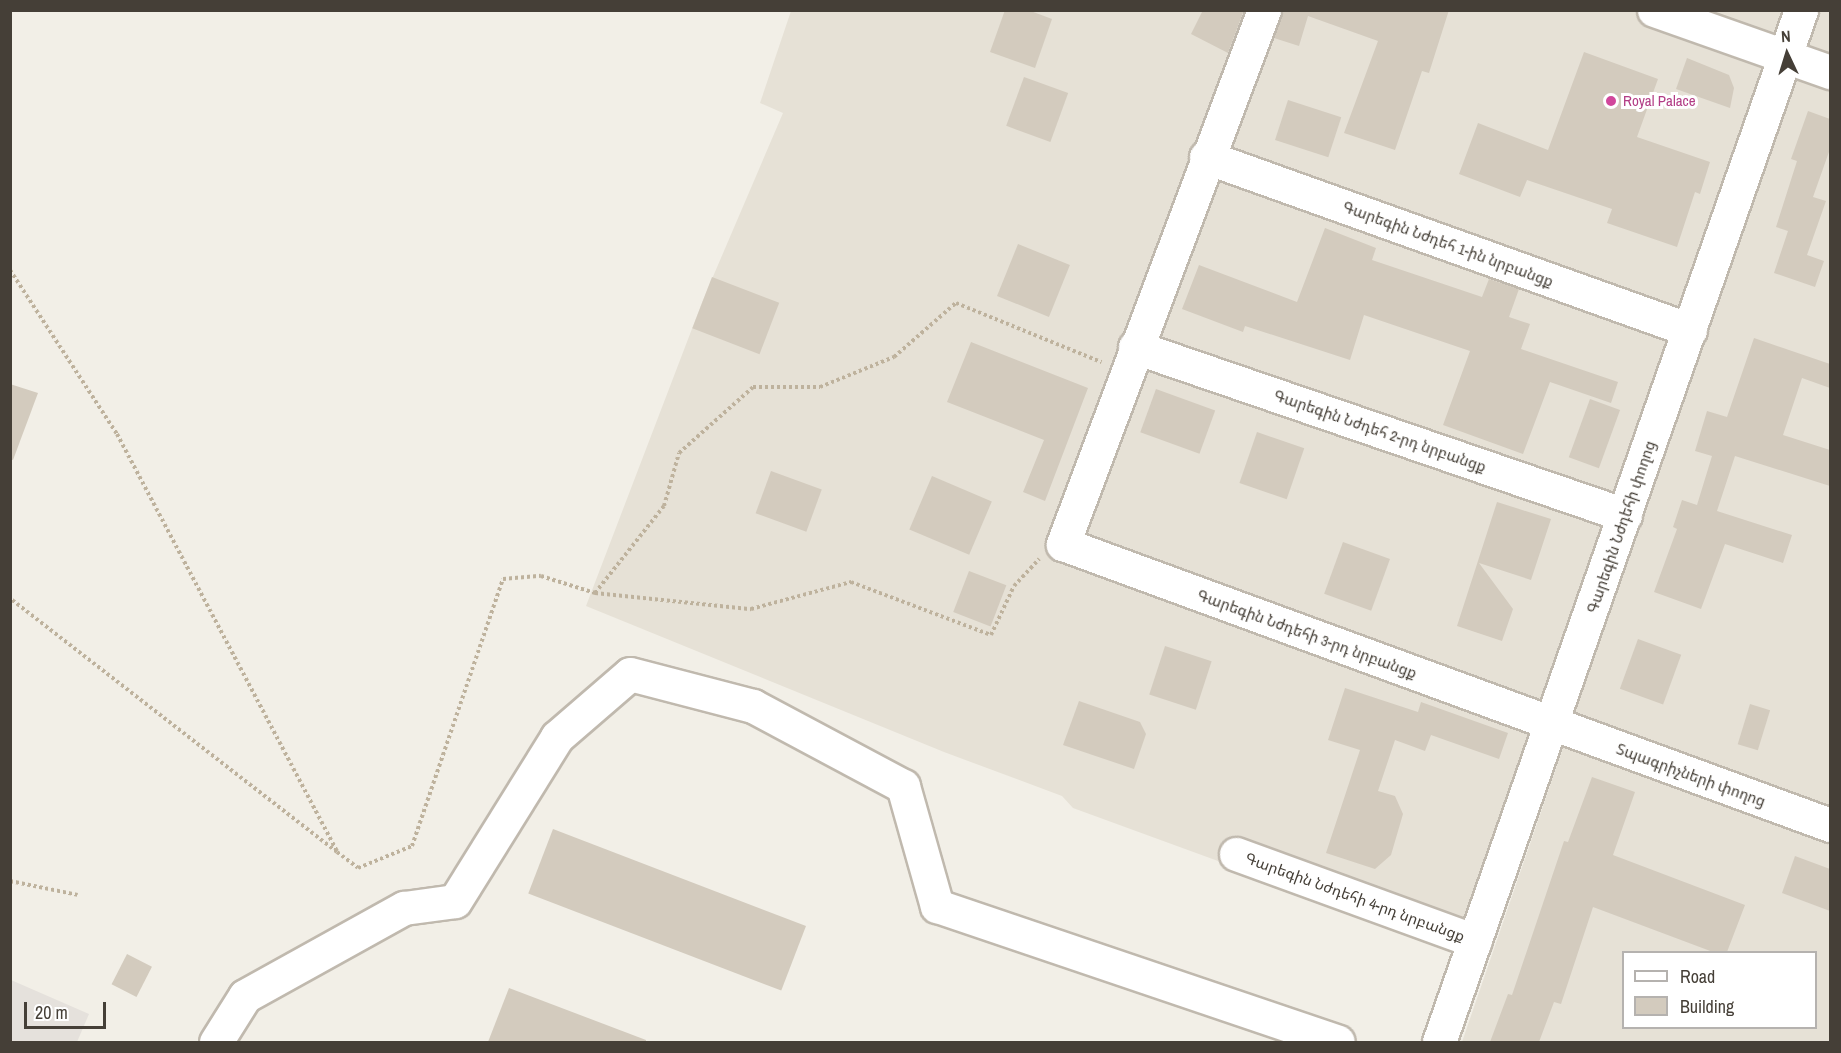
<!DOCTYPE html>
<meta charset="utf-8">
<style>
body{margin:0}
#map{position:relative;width:1841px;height:1053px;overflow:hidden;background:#f2efe7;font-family:"Archivo Narrow","Noto Sans Armenian",sans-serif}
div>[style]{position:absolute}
.residential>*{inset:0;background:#e6e1d6}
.industrial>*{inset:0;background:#e5e1dc}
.building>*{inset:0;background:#d3cbbe;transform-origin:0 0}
.path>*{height:4px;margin-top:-2px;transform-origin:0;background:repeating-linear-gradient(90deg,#beb29d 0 3px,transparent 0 6px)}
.roads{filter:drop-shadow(2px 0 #c0b9ae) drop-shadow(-2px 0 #c0b9ae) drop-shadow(0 2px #c0b9ae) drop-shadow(0 -2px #c0b9ae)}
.minor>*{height:33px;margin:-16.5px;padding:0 16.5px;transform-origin:16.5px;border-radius:16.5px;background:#fff}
.dots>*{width:16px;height:16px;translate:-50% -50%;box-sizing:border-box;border:3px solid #fff;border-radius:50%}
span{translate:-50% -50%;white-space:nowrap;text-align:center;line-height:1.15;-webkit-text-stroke:6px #fff;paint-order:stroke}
.hotel-label{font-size:15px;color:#b23c85}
.left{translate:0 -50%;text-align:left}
.street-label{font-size:15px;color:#453f37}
.frame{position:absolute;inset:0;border:12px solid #453f37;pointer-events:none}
.legend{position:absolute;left:1622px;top:951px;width:195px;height:78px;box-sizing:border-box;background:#fff;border:2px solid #b5b2af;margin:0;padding:8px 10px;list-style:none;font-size:18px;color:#453f37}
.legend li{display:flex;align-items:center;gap:12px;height:30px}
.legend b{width:30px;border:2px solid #b5b2af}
.north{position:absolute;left:1757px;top:24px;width:60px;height:60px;-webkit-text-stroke:4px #fff;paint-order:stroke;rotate:356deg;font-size:16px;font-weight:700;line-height:24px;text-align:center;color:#453f37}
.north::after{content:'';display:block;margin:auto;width:21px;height:27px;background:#453f37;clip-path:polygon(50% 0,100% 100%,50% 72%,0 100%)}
.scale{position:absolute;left:24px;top:1002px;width:82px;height:27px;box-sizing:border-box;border:3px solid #453f37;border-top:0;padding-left:8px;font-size:18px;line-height:21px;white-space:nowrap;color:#453f37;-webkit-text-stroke:4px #fff;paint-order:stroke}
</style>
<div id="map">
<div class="residential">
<div style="clip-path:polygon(791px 11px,1784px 11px,1465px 922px,1407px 930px,1073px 808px,1062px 796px,944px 752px,586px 606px,703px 300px,783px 113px,760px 103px)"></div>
<div style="clip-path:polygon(evenodd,1816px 11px,1830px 11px,1830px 1042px,1462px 1042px,1816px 11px,1624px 952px,1816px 952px,1816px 1028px,1624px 1028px,1624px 952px)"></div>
</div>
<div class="industrial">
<div style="clip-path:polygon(11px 980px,89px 1014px,77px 1042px,11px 1042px)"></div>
</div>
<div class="building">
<div style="clip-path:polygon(1005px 10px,1028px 10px,1052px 19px,1035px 68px,990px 52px)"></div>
<div style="clip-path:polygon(1203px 10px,1244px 10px,1228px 53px,1191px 34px)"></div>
<div style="clip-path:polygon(1282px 10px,1449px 10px,1429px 73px,1422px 71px,1395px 150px,1344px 133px,1378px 41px,1308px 16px,1299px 46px,1274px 38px)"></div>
<div style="clip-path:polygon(1584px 52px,1658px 79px,1637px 137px,1710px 162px,1700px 194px,1695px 192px,1677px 247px,1607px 223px,1612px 209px,1527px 180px,1520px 197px,1459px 174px,1478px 123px,1548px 150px)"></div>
<div style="clip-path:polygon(1687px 58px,1729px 75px,1734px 88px,1730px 108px,1676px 89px)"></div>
<div style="left:1024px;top:77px;width:47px;height:52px;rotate:20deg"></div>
<div style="left:1288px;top:100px;width:56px;height:42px;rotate:18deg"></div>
<div style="clip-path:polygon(1808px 111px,1830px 119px,1830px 149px,1813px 197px,1826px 201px,1807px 255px,1824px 261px,1815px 287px,1774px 273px,1788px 231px,1776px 227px,1797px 161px,1791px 159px)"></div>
<div style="clip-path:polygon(1325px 228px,1376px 248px,1372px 260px,1482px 297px,1489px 279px,1519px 289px,1509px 317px,1530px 324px,1521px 349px,1618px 382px,1611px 403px,1550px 382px,1523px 454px,1443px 425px,1470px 351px,1364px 315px,1350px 360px,1245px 326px,1243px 332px,1182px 309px,1199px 265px,1297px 302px)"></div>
<div style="left:1018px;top:244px;width:56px;height:56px;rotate:22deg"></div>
<div style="left:712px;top:277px;width:72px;height:55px;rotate:21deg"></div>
<div style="clip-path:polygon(1754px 338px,1830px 364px,1830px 388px,1802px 378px,1783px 435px,1830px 450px,1830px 486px,1735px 456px,1717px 511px,1792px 535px,1783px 563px,1725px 544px,1701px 609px,1654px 592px,1677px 529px,1673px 527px,1682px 500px,1697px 505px,1712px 456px,1695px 451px,1707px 411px,1727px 417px)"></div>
<div style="clip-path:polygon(971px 342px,1088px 388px,1045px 501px,1023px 492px,1044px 440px,947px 402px)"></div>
<div style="clip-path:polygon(10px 384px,38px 393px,13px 460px,10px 459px)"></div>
<div style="left:1156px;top:389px;width:63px;height:46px;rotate:20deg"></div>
<div style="left:1590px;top:399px;width:32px;height:62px;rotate:20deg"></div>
<div style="left:1257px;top:432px;width:50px;height:54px;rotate:19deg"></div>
<div style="left:771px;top:471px;width:54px;height:45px;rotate:20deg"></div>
<div style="left:932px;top:476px;width:65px;height:58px;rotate:23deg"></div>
<div style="clip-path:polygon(1497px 502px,1551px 519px,1531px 580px,1479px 563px,1513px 609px,1502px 641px,1457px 626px)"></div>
<div style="left:1343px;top:542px;width:50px;height:55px;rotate:20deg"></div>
<div style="left:969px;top:571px;width:40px;height:44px;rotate:21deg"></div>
<div style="left:1638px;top:639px;width:46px;height:53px;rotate:20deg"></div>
<div style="left:1165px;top:646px;width:49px;height:51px;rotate:18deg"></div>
<div style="clip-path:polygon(1345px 688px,1418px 712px,1421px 702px,1508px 733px,1499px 759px,1431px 735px,1425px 751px,1395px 740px,1378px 791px,1395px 796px,1403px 814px,1391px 855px,1375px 869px,1326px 853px,1360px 750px,1328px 740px)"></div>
<div style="clip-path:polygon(1079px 701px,1140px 722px,1146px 734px,1134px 769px,1063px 745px)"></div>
<div style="left:1750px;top:704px;width:21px;height:42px;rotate:17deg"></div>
<div style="clip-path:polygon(1592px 777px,1635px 792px,1613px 855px,1745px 905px,1727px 952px,1713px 952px,1593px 907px,1561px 1004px,1554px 1002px,1539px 1042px,1490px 1042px,1508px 994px,1512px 995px,1564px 841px,1568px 842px)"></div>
<div style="left:553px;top:829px;width:271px;height:69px;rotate:21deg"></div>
<div style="clip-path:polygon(1795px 856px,1830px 869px,1830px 911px,1782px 893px)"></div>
<div style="left:127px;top:954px;width:28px;height:34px;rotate:27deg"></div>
<div style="clip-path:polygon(509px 988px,646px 1040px,646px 1042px,488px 1042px)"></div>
</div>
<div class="path">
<div style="left:10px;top:270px;width:196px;rotate:56.9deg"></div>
<div style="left:117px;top:434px;width:472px;rotate:62.2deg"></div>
<div style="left:337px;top:852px;width:414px;rotate:-142.2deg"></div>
<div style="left:595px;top:593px;width:157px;rotate:5.9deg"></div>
<div style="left:751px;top:609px;width:104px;rotate:-15.1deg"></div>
<div style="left:851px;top:582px;width:150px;rotate:20.7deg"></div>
<div style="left:991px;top:635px;width:54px;rotate:-64.9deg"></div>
<div style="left:1014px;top:586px;width:37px;rotate:-47deg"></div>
<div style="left:337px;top:852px;width:26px;rotate:37deg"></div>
<div style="left:358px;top:868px;width:58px;rotate:-22.2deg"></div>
<div style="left:412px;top:846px;width:282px;rotate:-71.2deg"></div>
<div style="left:503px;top:579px;width:38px;rotate:-5deg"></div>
<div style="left:541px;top:576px;width:57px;rotate:17.5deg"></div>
<div style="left:595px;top:593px;width:111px;rotate:-51.6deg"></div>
<div style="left:664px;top:506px;width:55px;rotate:-74.2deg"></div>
<div style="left:679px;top:453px;width:99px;rotate:-41.7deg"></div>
<div style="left:753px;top:387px;width:67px"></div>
<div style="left:820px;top:387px;width:80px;rotate:-22.1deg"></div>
<div style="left:894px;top:357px;width:82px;rotate:-41.1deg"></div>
<div style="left:956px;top:303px;width:157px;rotate:22.1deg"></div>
<div style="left:10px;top:881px;width:69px;rotate:11.6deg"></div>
</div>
<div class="roads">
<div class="minor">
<div style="left:1264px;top:10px;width:571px;rotate:110.63deg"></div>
<div style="left:1063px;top:544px;width:817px;rotate:20.12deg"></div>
<div style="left:1654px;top:10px;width:187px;rotate:19.4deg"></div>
<div style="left:1206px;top:157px;width:514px;rotate:19.67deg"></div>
<div style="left:1135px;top:347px;width:518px;rotate:18.92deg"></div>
<div style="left:1236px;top:854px;width:254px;rotate:20deg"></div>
<div style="left:216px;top:1042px;width:54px;rotate:-57.8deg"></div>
<div style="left:245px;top:996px;width:182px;rotate:-29deg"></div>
<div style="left:404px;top:908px;width:51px;rotate:-7.8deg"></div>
<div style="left:455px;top:901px;width:193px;rotate:-58.1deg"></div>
<div style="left:557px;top:737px;width:96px;rotate:-40.8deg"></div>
<div style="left:630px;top:674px;width:127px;rotate:14.6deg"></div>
<div style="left:753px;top:706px;width:170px;rotate:28.1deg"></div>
<div style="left:903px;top:786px;width:125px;rotate:74.2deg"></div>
<div style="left:937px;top:906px;width:423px;rotate:18.7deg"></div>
<div style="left:1439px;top:1042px;width:1094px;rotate:-70.67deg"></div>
</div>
</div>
<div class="dots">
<div style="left:1611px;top:101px;background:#d1479c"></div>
</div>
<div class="hotel-label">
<span class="left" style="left:1623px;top:101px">Royal Palace</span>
</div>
<div class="street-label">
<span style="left:1448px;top:244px;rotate:20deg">Գարեգին Նժդեհ 1-ին նրբանցք</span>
<span style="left:1380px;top:431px;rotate:19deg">Գարեգին Նժդեհ 2-րդ նրբանցք</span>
<span style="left:1621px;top:527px;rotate:-71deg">Գարեգին Նժդեհի փողոց</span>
<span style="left:1307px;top:634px;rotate:20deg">Գարեգին Նժդեհի 3-րդ նրբանցք</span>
<span style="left:1691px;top:775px;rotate:20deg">Տպագրիչների փողոց</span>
<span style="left:1355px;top:897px;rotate:20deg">Գարեգին Նժդեհի 4-րդ նրբանցք</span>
</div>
<div class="frame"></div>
<ul class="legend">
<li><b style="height:8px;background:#fff"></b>Road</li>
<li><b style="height:16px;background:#d3cbbe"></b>Building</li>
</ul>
<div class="north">N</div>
<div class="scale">20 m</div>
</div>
